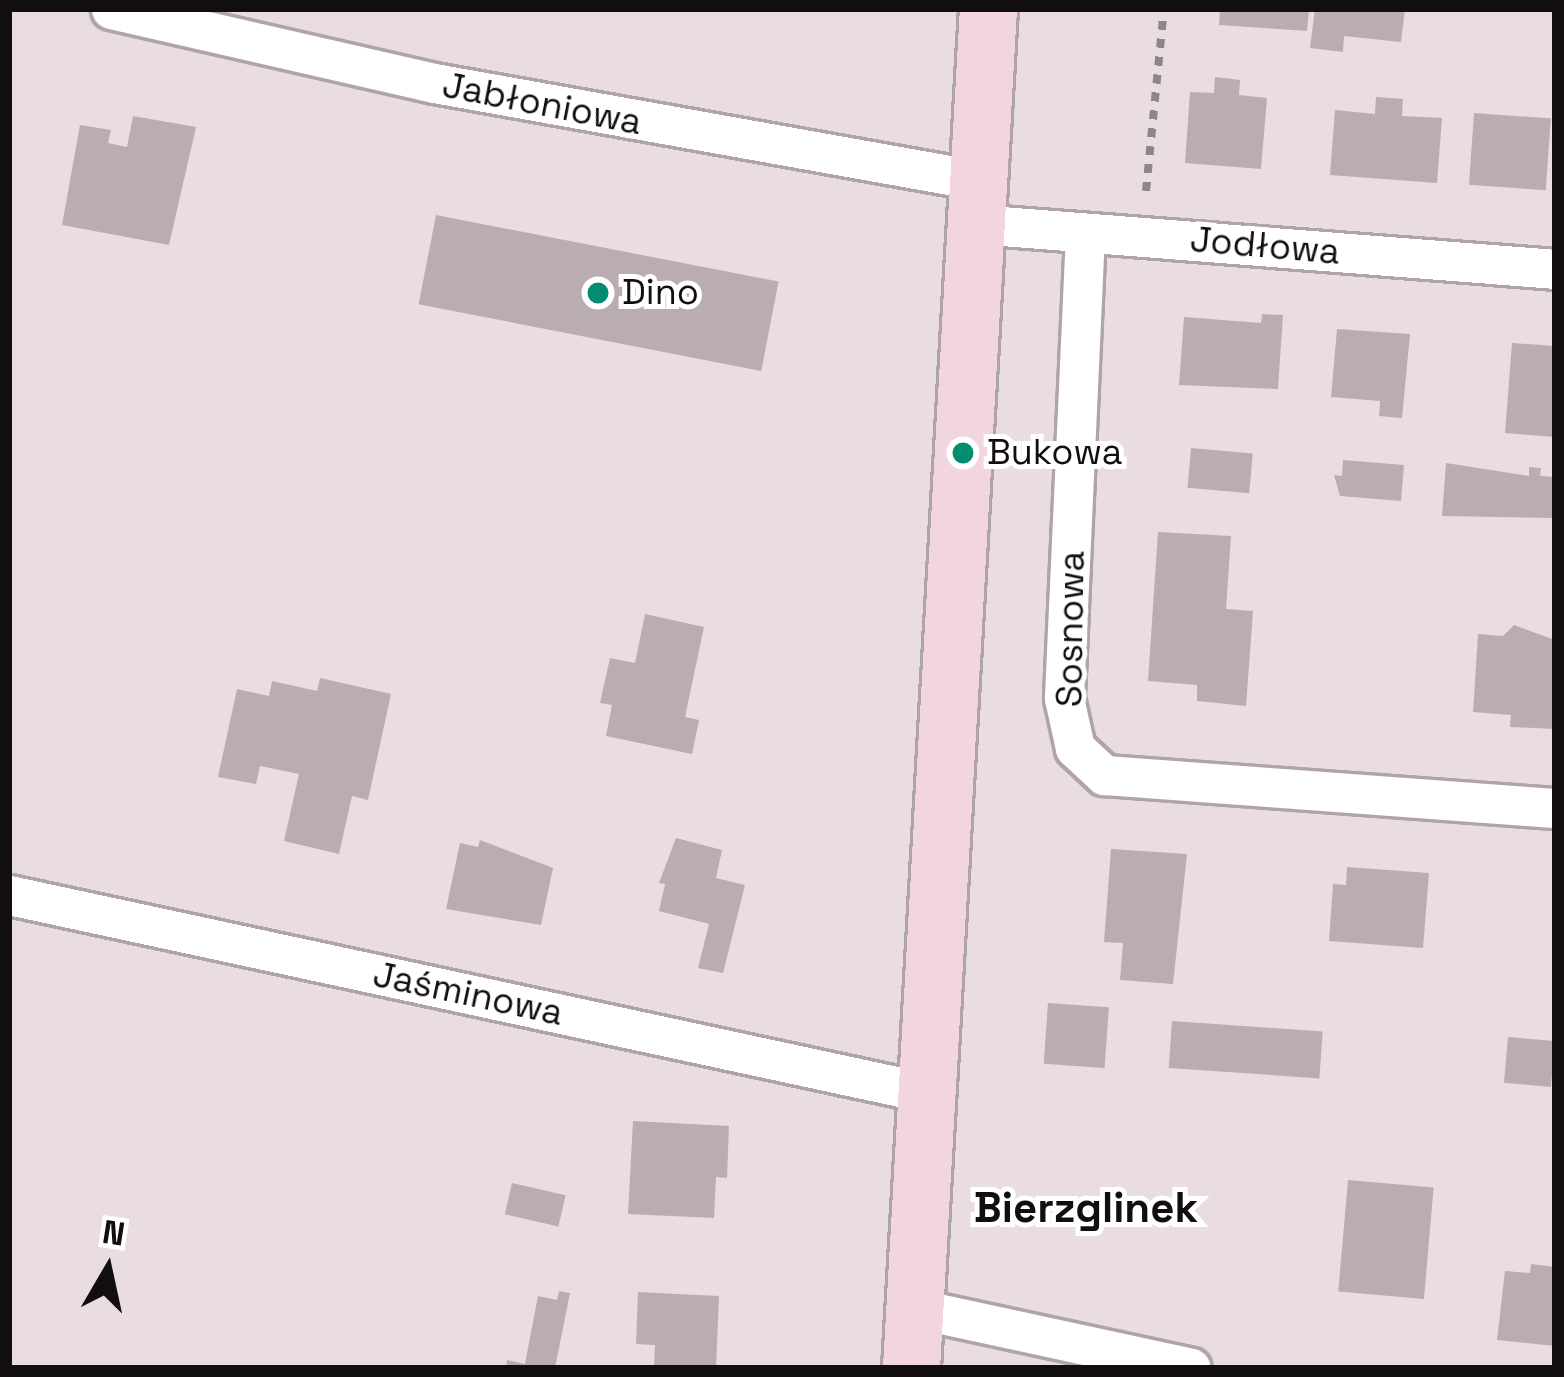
<!DOCTYPE html>
<meta charset="utf-8">
<style>
body{margin:0}
#map{position:relative;width:1564px;height:1377px;overflow:hidden;background:#e9dde1;font-family:"Space Grotesk",sans-serif}
div>[style]{position:absolute}
.building>*{inset:0;background:#b9adb1;transform-origin:0 0}
.path>*{height:8px;margin-top:-4px;transform-origin:0;background:repeating-linear-gradient(90deg,#8f868a 0 9px,transparent 0 18px)}
.roads{filter:drop-shadow(3px 0 #b0a4a8) drop-shadow(-3px 0 #b0a4a8) drop-shadow(0 3px #b0a4a8) drop-shadow(0 -3px #b0a4a8)}
.minor>*{height:39px;margin:-19.5px;padding:0 19.5px;transform-origin:19.5px;border-radius:19.5px;background:#fff}
.secondary>*{height:57px;margin:-28.5px;padding:0 28.5px;transform-origin:28.5px;border-radius:28.5px;background:#f3d5e2}
.dots>*{width:33px;height:33px;translate:-50% -50%;box-sizing:border-box;border:6px solid #fff;border-radius:50%}
span{translate:-50% -50%;white-space:nowrap;text-align:center;line-height:1.15;-webkit-text-stroke:10px #fff;paint-order:stroke}
.street-label{font-size:36px;color:#120d0f}
.poi-label{font-size:36px;color:#120d0f}
.left{translate:0 -50%;text-align:left}
.quarter-label{font-size:42px;color:#120d0f;font-weight:700}
.frame{position:absolute;inset:0;border:12px solid #120d0f;pointer-events:none}
.north{position:absolute;left:48px;top:1209px;width:120px;height:120px;-webkit-text-stroke:9px #fff;paint-order:stroke;rotate:9deg;font-size:33px;font-weight:700;line-height:48px;text-align:center;color:#120d0f}
.north::after{content:'';display:block;margin:auto;width:42px;height:54px;background:#120d0f;clip-path:polygon(50% 0,100% 100%,50% 72%,0 100%)}
</style>
<div id="map">
<div class="building">
<div style="clip-path:polygon(1220px 9px,1309px 9px,1307px 31px,1219px 25px)"></div>
<div style="clip-path:polygon(1315px 9px,1405px 9px,1401px 42px,1344px 36px,1343px 52px,1310px 48px)"></div>
<div style="clip-path:polygon(1215px 77px,1240px 80px,1239px 95px,1267px 98px,1261px 169px,1185px 163px,1190px 92px,1214px 93px)"></div>
<div style="clip-path:polygon(1376px 97px,1403px 99px,1402px 116px,1442px 118px,1437px 183px,1330px 175px,1335px 110px,1375px 114px)"></div>
<div style="left:1474px;top:113px;width:77px;height:72px;rotate:4deg"></div>
<div style="clip-path:polygon(133px 116px,196px 127px,169px 245px,62px 225px,80px 125px,111px 130px,108px 143px,127px 147px)"></div>
<div style="left:436px;top:215px;width:349px;height:91px;rotate:11deg"></div>
<div style="clip-path:polygon(1262px 314px,1283px 315px,1278px 389px,1179px 385px,1184px 317px,1261px 323px)"></div>
<div style="clip-path:polygon(1337px 329px,1410px 334px,1402px 418px,1379px 416px,1380px 401px,1331px 397px)"></div>
<div style="clip-path:polygon(1512px 343px,1555px 346px,1555px 437px,1505px 433px)"></div>
<div style="left:1191px;top:448px;width:62px;height:40px;rotate:5deg"></div>
<div style="clip-path:polygon(1343px 460px,1404px 465px,1401px 501px,1340px 496px,1334px 475px,1342px 476px)"></div>
<div style="clip-path:polygon(1446px 463px,1529px 476px,1529px 467px,1541px 468px,1540px 476px,1555px 477px,1555px 518px,1442px 516px)"></div>
<div style="clip-path:polygon(1158px 532px,1231px 536px,1226px 609px,1253px 611px,1246px 706px,1197px 701px,1197px 685px,1148px 681px)"></div>
<div style="clip-path:polygon(645px 614px,704px 627px,685px 717px,699px 720px,692px 754px,606px 736px,612px 705px,600px 703px,610px 658px,635px 663px)"></div>
<div style="clip-path:polygon(1514px 625px,1555px 640px,1555px 729px,1510px 727px,1511px 715px,1473px 712px,1478px 634px,1503px 636px)"></div>
<div style="clip-path:polygon(320px 678px,391px 694px,368px 800px,352px 796px,339px 854px,284px 841px,299px 774px,260px 766px,256px 784px,218px 777px,237px 689px,269px 696px,272px 681px,317px 691px)"></div>
<div style="clip-path:polygon(676px 838px,722px 850px,716px 878px,745px 885px,723px 973px,698px 968px,709px 924px,659px 911px,665px 884px,659px 883px)"></div>
<div style="clip-path:polygon(480px 840px,553px 868px,541px 925px,446px 909px,460px 843px,478px 847px)"></div>
<div style="clip-path:polygon(1111px 849px,1187px 854px,1173px 984px,1120px 980px,1123px 943px,1104px 942px)"></div>
<div style="clip-path:polygon(1347px 867px,1429px 873px,1423px 948px,1329px 941px,1333px 884px,1346px 885px)"></div>
<div style="left:1048px;top:1003px;width:61px;height:61px;rotate:4deg"></div>
<div style="left:1172px;top:1021px;width:151px;height:47px;rotate:4deg"></div>
<div style="left:1508px;top:1037px;width:47px;height:46px;rotate:5deg"></div>
<div style="clip-path:polygon(633px 1121px,729px 1126px,727px 1178px,716px 1177px,714px 1218px,628px 1214px)"></div>
<div style="left:1348px;top:1180px;width:86px;height:112px;rotate:5deg"></div>
<div style="left:512px;top:1183px;width:55px;height:32px;rotate:13deg"></div>
<div style="clip-path:polygon(1531px 1264px,1555px 1267px,1555px 1346px,1497px 1340px,1505px 1271px,1530px 1273px)"></div>
<div style="clip-path:polygon(559px 1291px,570px 1293px,555px 1368px,506px 1368px,507px 1360px,525px 1364px,538px 1296px,557px 1300px)"></div>
<div style="clip-path:polygon(638px 1292px,719px 1296px,716px 1368px,654px 1368px,655px 1345px,636px 1344px)"></div>
</div>
<div class="path">
<div style="left:1146px;top:191px;width:183px;rotate:-84.4deg"></div>
</div>
<div class="roads">
<div class="minor">
<div style="left:111px;top:9px;width:331px;rotate:12.9deg"></div>
<div style="left:434px;top:83px;width:552px;rotate:10.13deg"></div>
<div style="left:976px;top:224px;width:581px;rotate:4.44deg"></div>
<div style="left:1085px;top:233px;width:465px;rotate:92.6deg"></div>
<div style="left:1064px;top:698px;width:51px;rotate:77.6deg"></div>
<div style="left:1075px;top:748px;width:40px;rotate:43deg"></div>
<div style="left:1104px;top:775px;width:452px;rotate:4.2deg"></div>
<div style="left:9px;top:895px;width:940px;rotate:12.16deg"></div>
<div style="left:914px;top:1308px;width:283px;rotate:12.2deg"></div>
</div>
<div class="secondary">
<div style="left:911px;top:1368px;width:1361px;rotate:-86.76deg"></div>
</div>
</div>
<div class="dots">
<div style="left:598px;top:293px;background:#048c72"></div>
<div style="left:963px;top:453px;background:#048c72"></div>
</div>
<div class="street-label">
<span style="left:542px;top:104px;rotate:11deg">Jabłoniowa</span>
<span style="left:1265px;top:246px;rotate:5deg">Jodłowa</span>
<span style="left:1071px;top:629px;rotate:-89deg">Sosnowa</span>
<span style="left:468px;top:994px;rotate:12deg">Jaśminowa</span>
</div>
<div class="poi-label">
<span class="left" style="left:622px;top:293px">Dino</span>
<span class="left" style="left:987px;top:453px">Bukowa</span>
</div>
<div class="quarter-label">
<span style="left:1086px;top:1208px">Bierzglinek</span>
</div>
<div class="frame"></div>
<div class="north">N</div>
</div>
